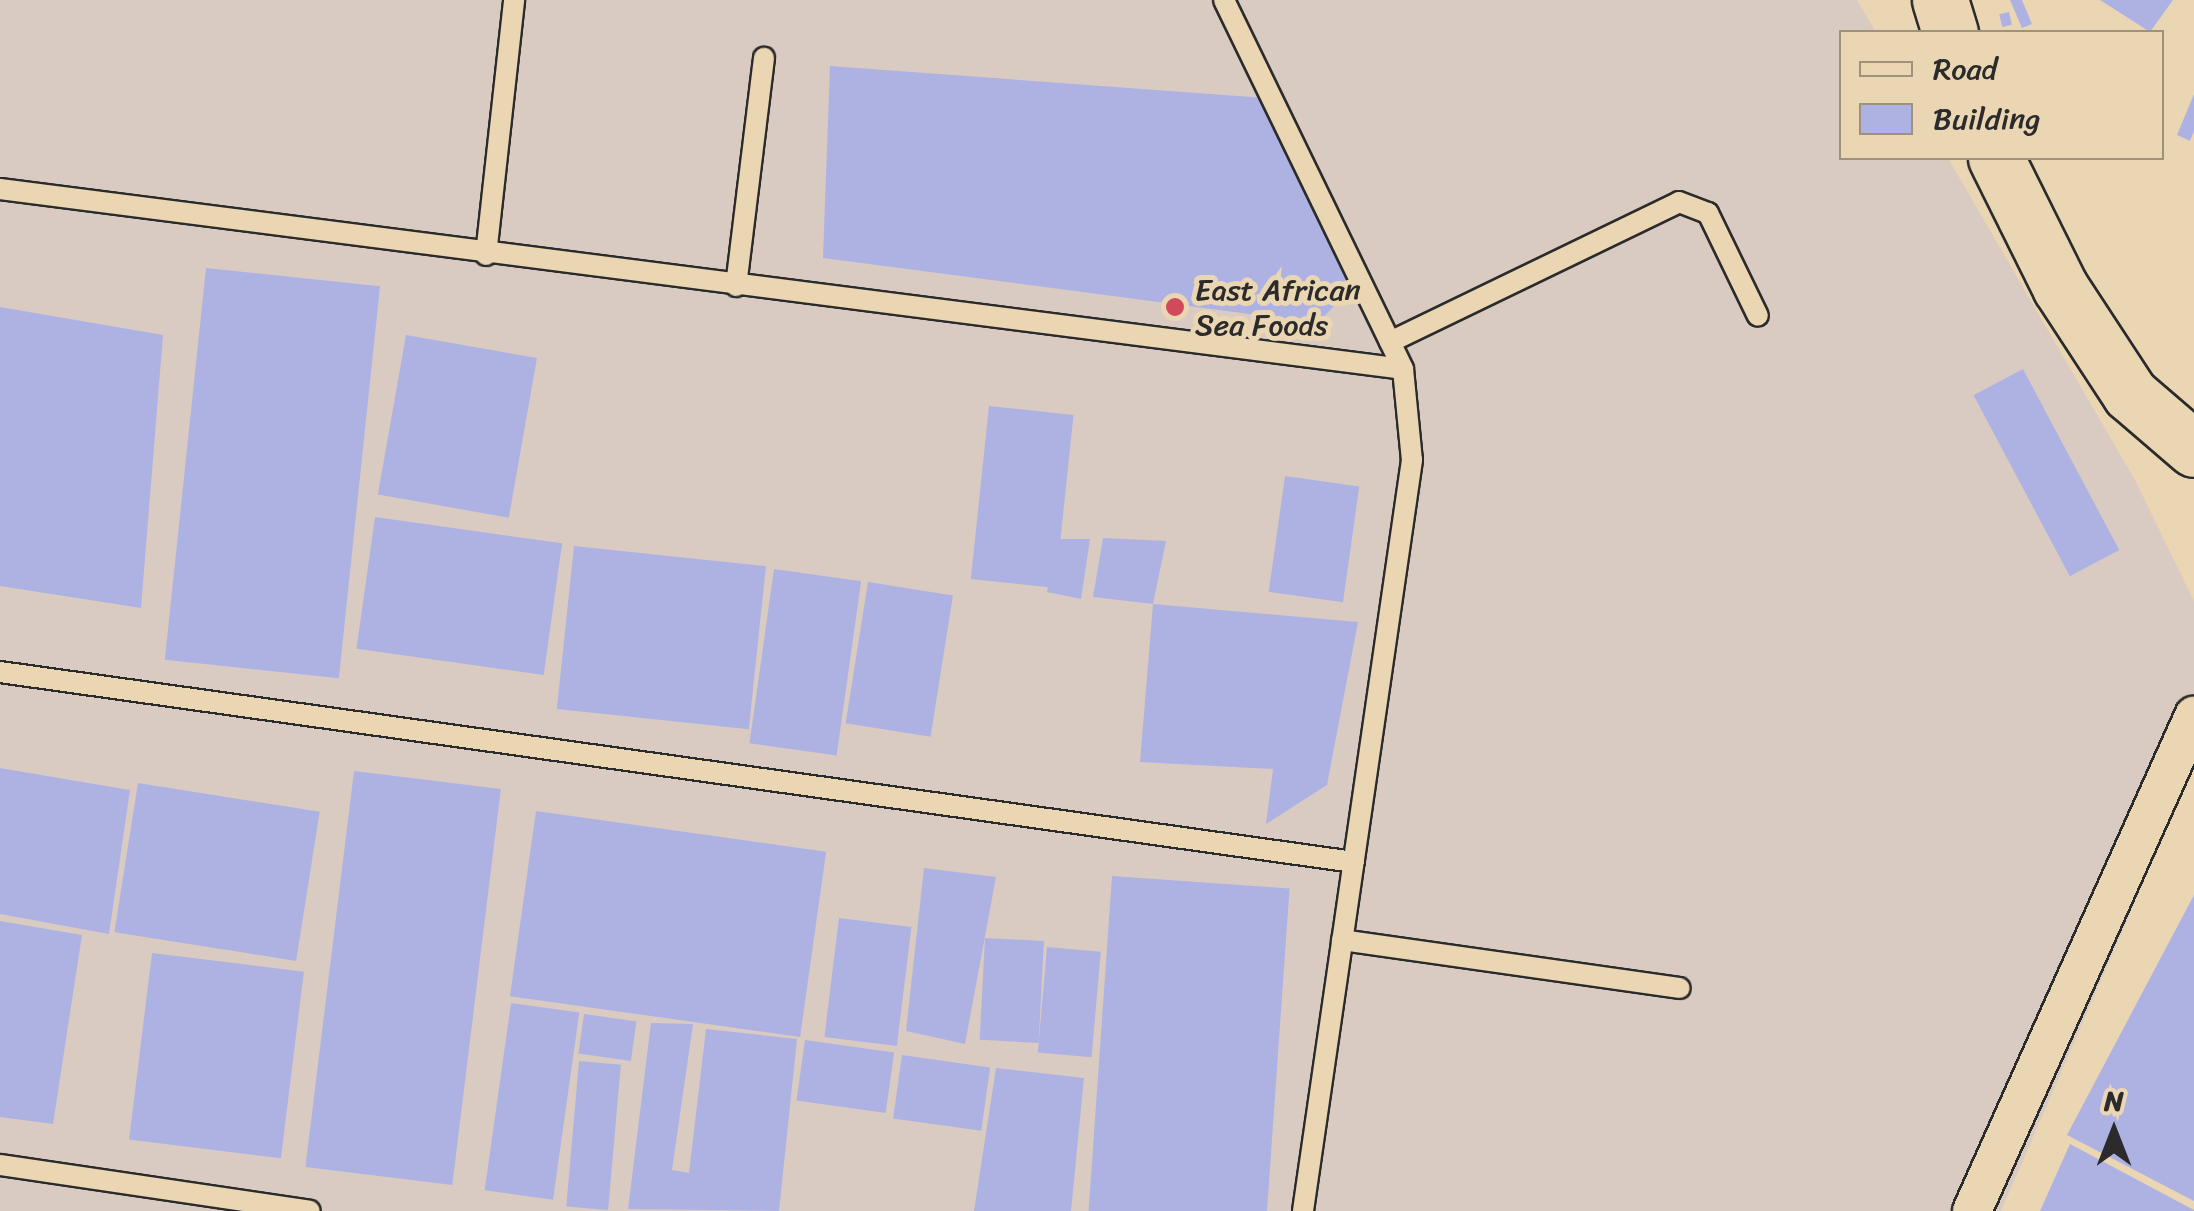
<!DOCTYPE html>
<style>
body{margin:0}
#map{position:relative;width:2194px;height:1211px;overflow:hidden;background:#ebd6b4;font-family:Sriracha,sans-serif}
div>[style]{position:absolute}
.built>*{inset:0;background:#d9cbc2}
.building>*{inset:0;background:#aeb2e3;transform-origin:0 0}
.roads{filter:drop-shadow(2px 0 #2b2b2b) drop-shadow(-2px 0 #2b2b2b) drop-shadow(0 2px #2b2b2b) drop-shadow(0 -2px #2b2b2b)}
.lane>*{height:20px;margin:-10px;padding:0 10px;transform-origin:10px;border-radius:10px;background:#ebd6b4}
.street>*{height:38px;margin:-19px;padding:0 19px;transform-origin:19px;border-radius:19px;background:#ebd6b4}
.secondary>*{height:55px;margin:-27.5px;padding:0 27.5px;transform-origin:27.5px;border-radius:27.5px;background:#ebd6b4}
.dots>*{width:28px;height:28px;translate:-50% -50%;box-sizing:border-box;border:5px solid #ebd6b4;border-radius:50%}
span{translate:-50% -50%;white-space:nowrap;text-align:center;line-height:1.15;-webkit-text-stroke:10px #ebd6b4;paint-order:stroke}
.poi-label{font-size:30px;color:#2b2b2b}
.left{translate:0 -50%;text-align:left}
.legend{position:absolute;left:1839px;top:30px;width:325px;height:130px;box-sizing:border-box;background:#ebd6b4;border:2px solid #9e927d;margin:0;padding:12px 18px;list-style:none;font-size:30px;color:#2b2b2b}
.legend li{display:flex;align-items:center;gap:20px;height:50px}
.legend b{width:50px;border:2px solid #9e927d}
.north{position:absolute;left:2064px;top:1081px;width:100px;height:100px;-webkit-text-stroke:8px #ebd6b4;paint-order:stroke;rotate:0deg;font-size:28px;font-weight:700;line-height:40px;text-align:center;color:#2b2b2b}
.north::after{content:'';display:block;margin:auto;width:35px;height:45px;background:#2b2b2b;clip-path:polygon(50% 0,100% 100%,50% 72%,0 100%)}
</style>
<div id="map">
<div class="built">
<div style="clip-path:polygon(0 0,1857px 0,1876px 32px,1842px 32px,1842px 158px,1948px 158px,2135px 480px,2194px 601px,2194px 766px,2001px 1211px,0 1211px)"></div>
</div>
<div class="building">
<div style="clip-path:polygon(2010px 0,2022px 0,2032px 24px,2022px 28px)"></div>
<div style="clip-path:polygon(2100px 0,2173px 0,2150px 32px)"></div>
<div style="left:2009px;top:12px;width:13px;height:10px;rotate:77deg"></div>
<div style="clip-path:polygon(830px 66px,1280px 99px,1368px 270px,1318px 323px,823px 258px)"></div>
<div style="clip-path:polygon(2194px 94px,2194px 131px,2190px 141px,2177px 135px)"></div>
<div style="left:206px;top:268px;width:175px;height:394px;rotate:6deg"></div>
<div style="clip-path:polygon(0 307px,163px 335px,141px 608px,0 586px)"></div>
<div style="left:406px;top:335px;width:133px;height:162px;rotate:10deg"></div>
<div style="left:2023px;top:369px;width:205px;height:56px;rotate:62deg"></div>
<div style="left:989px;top:406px;width:85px;height:174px;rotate:6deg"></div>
<div style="left:1285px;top:476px;width:75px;height:117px;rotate:8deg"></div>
<div style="left:375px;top:517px;width:189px;height:133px;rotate:8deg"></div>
<div style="clip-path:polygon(1103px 538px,1166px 541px,1153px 604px,1093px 597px)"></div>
<div style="clip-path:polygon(1058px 539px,1090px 539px,1081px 599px,1047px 592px)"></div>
<div style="left:574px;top:546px;width:193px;height:164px;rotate:6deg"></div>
<div style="left:774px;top:569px;width:88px;height:176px;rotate:8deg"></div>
<div style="left:868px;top:582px;width:86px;height:143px;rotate:9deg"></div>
<div style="clip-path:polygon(1153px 604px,1358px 622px,1327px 785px,1266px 824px,1273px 769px,1140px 762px)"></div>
<div style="clip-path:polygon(0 768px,130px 790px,109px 934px,0 914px)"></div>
<div style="left:354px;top:771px;width:148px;height:399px;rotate:7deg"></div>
<div style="left:138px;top:783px;width:184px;height:151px;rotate:9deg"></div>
<div style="left:536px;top:811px;width:293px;height:187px;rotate:8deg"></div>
<div style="clip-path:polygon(924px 868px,996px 877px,965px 1044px,906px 1031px)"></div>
<div style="left:1112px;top:876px;width:178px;height:337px;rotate:4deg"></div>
<div style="clip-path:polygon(2194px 895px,2194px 1201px,2067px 1135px)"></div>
<div style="left:839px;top:918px;width:73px;height:120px;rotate:7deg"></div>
<div style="clip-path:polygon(0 921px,82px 935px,53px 1124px,0 1117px)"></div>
<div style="left:985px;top:938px;width:59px;height:102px;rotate:3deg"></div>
<div style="left:1047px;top:947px;width:54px;height:106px;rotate:5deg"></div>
<div style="left:152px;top:953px;width:153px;height:188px;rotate:7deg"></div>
<div style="left:511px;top:1003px;width:69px;height:189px;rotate:8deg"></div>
<div style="left:584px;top:1014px;width:53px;height:40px;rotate:8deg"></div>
<div style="clip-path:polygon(651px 1023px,693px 1024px,672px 1170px,689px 1173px,706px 1029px,797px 1039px,779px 1211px,628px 1209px)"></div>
<div style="left:805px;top:1040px;width:90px;height:61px;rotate:8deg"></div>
<div style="left:902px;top:1055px;width:89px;height:64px;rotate:8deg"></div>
<div style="left:579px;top:1061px;width:42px;height:146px;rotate:5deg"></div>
<div style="clip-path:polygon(996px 1068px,1084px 1078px,1071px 1211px,974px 1211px)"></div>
<div style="clip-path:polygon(2070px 1144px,2194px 1210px,2194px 1211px,2040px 1211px)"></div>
</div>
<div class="roads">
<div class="lane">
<div style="left:1224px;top:0;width:410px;rotate:64.1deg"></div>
<div style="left:1403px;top:369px;width:91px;rotate:84.4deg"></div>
<div style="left:1412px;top:460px;width:759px;rotate:98.26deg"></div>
<div style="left:0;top:189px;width:1414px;rotate:7.31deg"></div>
<div style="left:486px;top:255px;width:257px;rotate:-83.7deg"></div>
<div style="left:736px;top:286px;width:230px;rotate:-83deg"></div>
<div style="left:1390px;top:342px;width:321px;rotate:-25.8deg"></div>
<div style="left:1679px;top:202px;width:31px;rotate:21deg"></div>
<div style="left:1708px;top:213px;width:114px;rotate:64.1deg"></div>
<div style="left:0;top:672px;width:1367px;rotate:7.99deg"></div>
<div style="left:1342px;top:940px;width:341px;rotate:8.1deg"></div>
<div style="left:0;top:1165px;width:313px;rotate:8.4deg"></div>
</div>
<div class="street">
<div style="left:1972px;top:1211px;width:543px;rotate:-65.84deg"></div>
</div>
<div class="secondary">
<div style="left:1940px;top:0;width:34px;rotate:73deg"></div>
<div style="left:1996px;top:158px;width:144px;rotate:63.6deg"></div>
<div style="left:2060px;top:287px;width:128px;rotate:56.8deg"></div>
<div style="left:2130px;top:394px;width:84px;rotate:40.7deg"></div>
</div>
</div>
<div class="dots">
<div style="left:1175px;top:307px;background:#d1495b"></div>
</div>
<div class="poi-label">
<span class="left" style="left:1195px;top:307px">East African<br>Sea Foods</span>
</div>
<ul class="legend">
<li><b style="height:12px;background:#ebd6b4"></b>Road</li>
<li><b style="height:28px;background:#aeb2e3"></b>Building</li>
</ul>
<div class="north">N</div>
</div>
